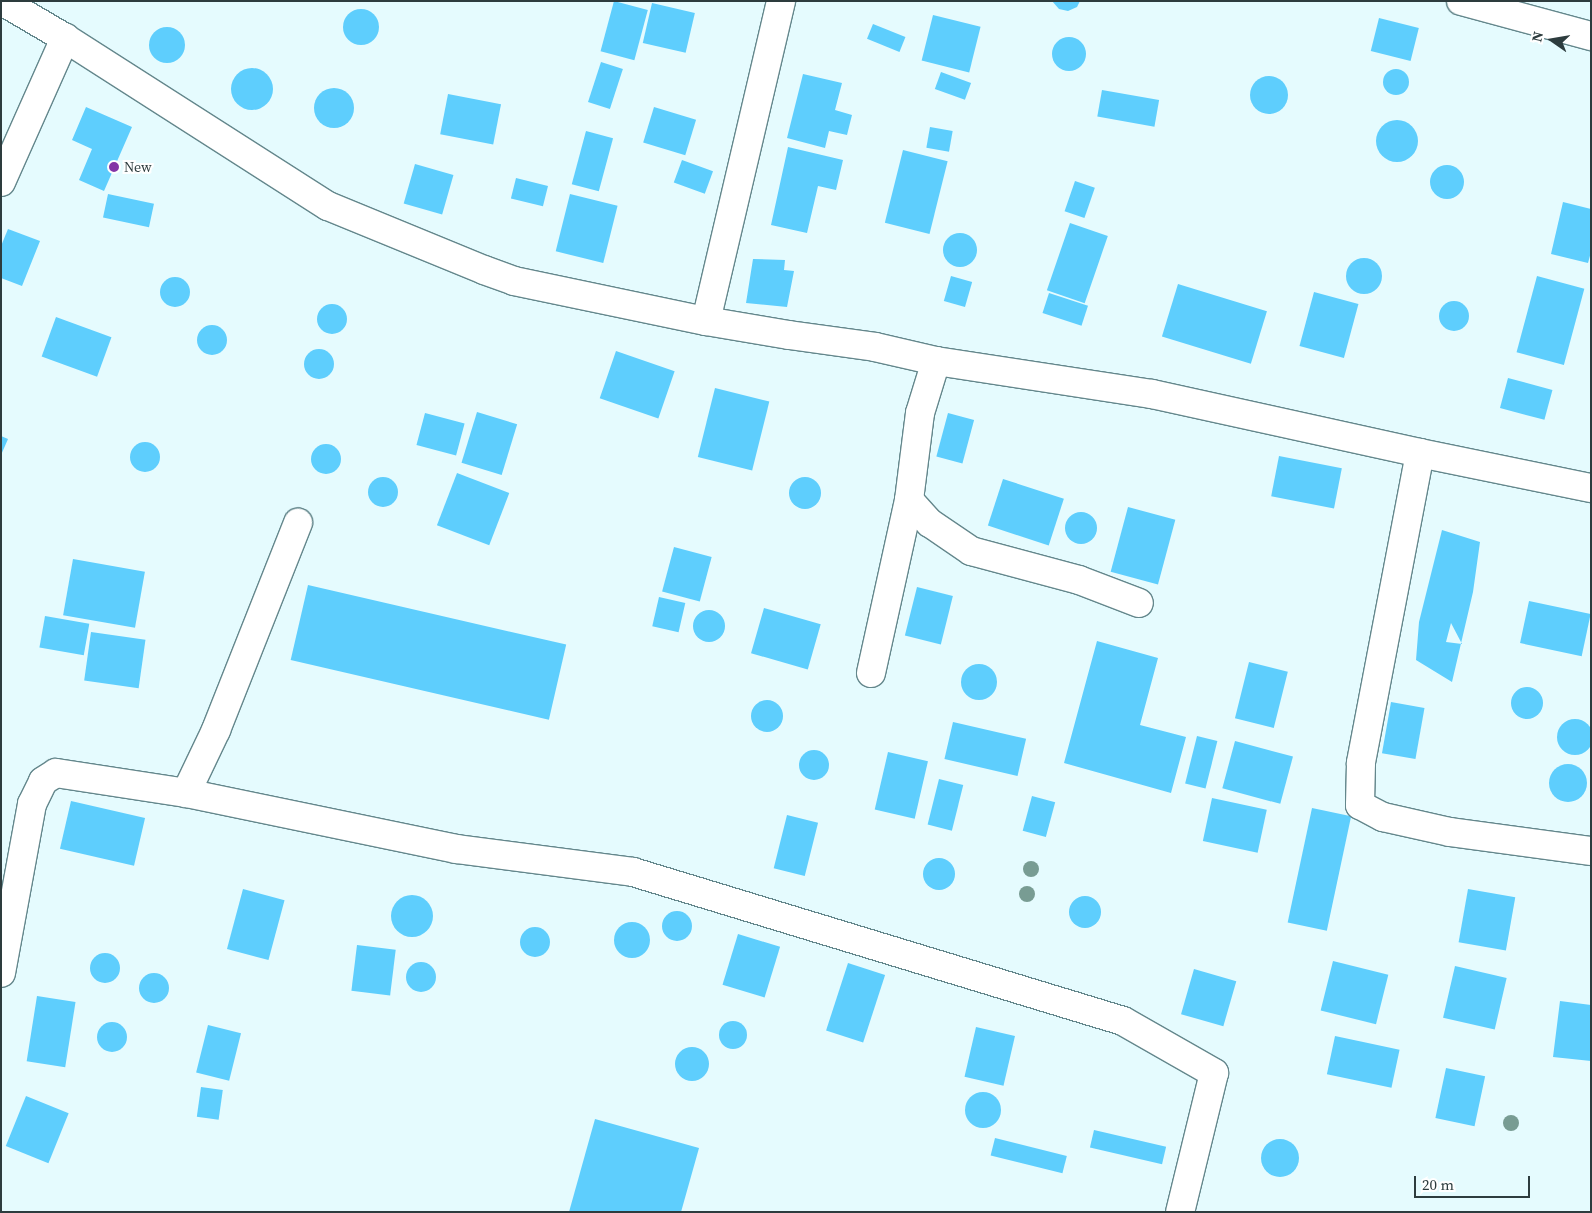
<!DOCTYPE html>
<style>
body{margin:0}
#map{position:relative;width:1592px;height:1213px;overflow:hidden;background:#e5fbfe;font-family:"Source Serif 4",serif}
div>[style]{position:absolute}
.building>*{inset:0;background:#5ecefd;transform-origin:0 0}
.round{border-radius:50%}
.roads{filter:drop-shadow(1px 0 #64878c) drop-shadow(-1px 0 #64878c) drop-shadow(0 1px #64878c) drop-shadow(0 -1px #64878c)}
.minor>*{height:28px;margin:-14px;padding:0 14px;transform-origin:14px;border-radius:14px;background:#fff}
.trees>*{width:16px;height:16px;margin:-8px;border-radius:50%;background:#789c93}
.dots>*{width:14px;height:14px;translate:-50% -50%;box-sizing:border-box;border:2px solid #fff;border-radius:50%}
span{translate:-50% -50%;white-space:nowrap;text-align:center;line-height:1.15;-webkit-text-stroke:4px #fff;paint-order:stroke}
.poi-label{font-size:14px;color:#2d3c3e}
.left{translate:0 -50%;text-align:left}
.frame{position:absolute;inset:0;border:2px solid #2d3c3e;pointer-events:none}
.north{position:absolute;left:1527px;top:15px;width:50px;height:50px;-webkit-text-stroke:4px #fff;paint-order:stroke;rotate:283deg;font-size:14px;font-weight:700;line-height:20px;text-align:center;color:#2d3c3e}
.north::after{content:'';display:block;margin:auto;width:18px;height:22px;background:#2d3c3e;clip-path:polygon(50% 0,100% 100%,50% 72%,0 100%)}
.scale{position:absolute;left:1414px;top:1176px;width:116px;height:22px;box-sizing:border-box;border:2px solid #2d3c3e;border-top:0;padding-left:6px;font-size:15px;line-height:18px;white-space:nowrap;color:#2d3c3e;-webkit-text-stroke:4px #fff;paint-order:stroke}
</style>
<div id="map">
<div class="building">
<div style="left:614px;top:1px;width:35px;height:52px;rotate:15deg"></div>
<div style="clip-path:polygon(1052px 1px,1080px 1px,1077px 7px,1068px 11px,1059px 9px)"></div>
<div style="left:652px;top:3px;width:44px;height:41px;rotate:13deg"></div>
<div class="round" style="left:343px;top:9px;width:36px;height:36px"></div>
<div style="left:933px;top:15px;width:49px;height:47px;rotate:14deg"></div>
<div style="left:1379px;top:18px;width:41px;height:34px;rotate:14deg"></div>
<div style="left:873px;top:24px;width:35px;height:16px;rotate:22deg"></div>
<div class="round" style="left:149px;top:27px;width:36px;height:36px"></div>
<div class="round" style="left:1052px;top:37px;width:34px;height:34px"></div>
<div style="left:601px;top:62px;width:23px;height:42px;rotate:18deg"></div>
<div class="round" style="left:231px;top:68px;width:42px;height:42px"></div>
<div class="round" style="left:1383px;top:69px;width:26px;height:26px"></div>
<div style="left:941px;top:72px;width:32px;height:18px;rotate:20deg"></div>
<div style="clip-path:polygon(803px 74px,842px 83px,835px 110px,852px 115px,847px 135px,829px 131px,825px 148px,787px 138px)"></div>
<div class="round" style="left:1250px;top:76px;width:38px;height:38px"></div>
<div class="round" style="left:314px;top:88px;width:40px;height:40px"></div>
<div style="left:1102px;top:90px;width:58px;height:27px;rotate:10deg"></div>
<div style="left:448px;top:94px;width:54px;height:41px;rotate:11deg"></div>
<div style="clip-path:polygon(86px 107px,132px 127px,104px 191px,79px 180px,92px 149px,72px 140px)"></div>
<div style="left:654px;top:107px;width:44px;height:37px;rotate:17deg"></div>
<div class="round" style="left:1376px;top:120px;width:42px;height:42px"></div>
<div style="left:930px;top:127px;width:23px;height:21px;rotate:10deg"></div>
<div style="left:586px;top:131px;width:28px;height:55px;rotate:15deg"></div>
<div style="clip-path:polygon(788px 147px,843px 160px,836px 190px,818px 186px,807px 233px,771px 225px)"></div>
<div style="left:903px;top:150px;width:46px;height:75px;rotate:14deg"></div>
<div style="left:682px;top:160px;width:33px;height:24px;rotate:20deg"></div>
<div style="left:415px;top:164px;width:40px;height:41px;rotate:16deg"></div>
<div class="round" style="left:1430px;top:165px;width:34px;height:34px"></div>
<div style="left:516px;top:178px;width:33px;height:21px;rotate:14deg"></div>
<div style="left:1075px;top:181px;width:21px;height:32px;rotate:19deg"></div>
<div style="left:108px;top:194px;width:47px;height:24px;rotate:12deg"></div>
<div style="left:570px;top:194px;width:49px;height:59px;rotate:14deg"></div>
<div style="clip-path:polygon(1563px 202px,1591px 209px,1591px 252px,1588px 263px,1551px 254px)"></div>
<div style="left:1070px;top:223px;width:40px;height:71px;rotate:19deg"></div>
<div style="clip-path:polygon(8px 229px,40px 241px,22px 286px,1px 278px,1px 246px)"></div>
<div class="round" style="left:943px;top:233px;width:34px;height:34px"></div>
<div class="round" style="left:1346px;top:258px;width:36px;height:36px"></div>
<div style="clip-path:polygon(753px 259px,785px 260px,784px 270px,794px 271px,787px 307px,746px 303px)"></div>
<div style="left:951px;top:276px;width:22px;height:26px;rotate:16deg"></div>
<div style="left:1537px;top:276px;width:49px;height:79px;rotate:15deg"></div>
<div class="round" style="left:160px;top:277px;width:30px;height:30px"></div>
<div style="left:1178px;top:284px;width:93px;height:55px;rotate:17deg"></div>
<div style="left:1314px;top:292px;width:46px;height:56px;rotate:15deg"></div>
<div style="left:1049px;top:293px;width:41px;height:21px;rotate:18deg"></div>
<div class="round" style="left:1439px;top:301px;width:30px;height:30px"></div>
<div class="round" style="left:317px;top:304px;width:30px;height:30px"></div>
<div style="left:56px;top:317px;width:59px;height:42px;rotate:20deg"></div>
<div class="round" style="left:197px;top:325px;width:30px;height:30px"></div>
<div class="round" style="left:304px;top:349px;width:30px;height:30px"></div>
<div style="left:616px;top:351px;width:62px;height:50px;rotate:19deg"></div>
<div style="left:1508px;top:378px;width:46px;height:31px;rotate:15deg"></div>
<div style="left:715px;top:388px;width:56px;height:71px;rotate:14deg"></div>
<div style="left:477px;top:412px;width:42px;height:53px;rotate:17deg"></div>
<div style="left:425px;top:413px;width:41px;height:33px;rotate:15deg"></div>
<div style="left:948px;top:413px;width:27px;height:45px;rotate:15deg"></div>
<div style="clip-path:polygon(1px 436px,8px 439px,1px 455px)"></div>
<div class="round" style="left:130px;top:442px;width:30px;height:30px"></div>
<div class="round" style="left:311px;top:444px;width:30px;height:30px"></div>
<div style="left:1279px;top:456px;width:64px;height:41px;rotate:11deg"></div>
<div style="left:457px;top:473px;width:56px;height:56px;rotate:21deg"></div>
<div class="round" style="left:789px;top:477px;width:32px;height:32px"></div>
<div class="round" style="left:368px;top:477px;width:30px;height:30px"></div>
<div style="left:1003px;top:479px;width:64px;height:49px;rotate:18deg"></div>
<div style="left:1128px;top:507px;width:49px;height:67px;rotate:15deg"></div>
<div class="round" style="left:1065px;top:512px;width:32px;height:32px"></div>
<div style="clip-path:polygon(evenodd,1442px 530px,1480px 542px,1473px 592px,1452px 682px,1416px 660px,1419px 622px,1442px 530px,1451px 623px,1462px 644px,1446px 642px,1451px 623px)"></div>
<div style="left:674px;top:547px;width:39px;height:46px;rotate:15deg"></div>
<div style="left:73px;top:559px;width:73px;height:57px;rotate:10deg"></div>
<div style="left:308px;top:585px;width:265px;height:77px;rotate:13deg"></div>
<div style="left:917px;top:587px;width:37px;height:50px;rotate:14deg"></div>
<div style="left:659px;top:597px;width:27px;height:30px;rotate:13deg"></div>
<div style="left:1529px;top:601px;width:63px;height:43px;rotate:12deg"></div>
<div style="left:764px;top:608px;width:59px;height:47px;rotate:16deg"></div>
<div class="round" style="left:693px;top:610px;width:32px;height:32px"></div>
<div style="left:45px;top:616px;width:45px;height:32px;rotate:10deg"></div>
<div style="left:91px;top:632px;width:55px;height:49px;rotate:8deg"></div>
<div style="clip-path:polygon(1097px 641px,1158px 658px,1140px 725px,1186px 737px,1171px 793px,1064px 763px)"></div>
<div style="left:1249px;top:662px;width:40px;height:58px;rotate:14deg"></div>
<div class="round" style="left:961px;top:664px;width:36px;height:36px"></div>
<div class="round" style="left:1511px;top:687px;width:32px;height:32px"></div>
<div class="round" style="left:751px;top:700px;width:32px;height:32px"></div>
<div style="left:1391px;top:702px;width:34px;height:52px;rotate:10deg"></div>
<div class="round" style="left:1557px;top:719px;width:36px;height:36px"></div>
<div style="left:953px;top:722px;width:75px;height:38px;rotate:13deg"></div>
<div style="left:1197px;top:736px;width:21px;height:49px;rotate:14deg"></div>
<div style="left:1235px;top:741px;width:60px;height:49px;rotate:15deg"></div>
<div class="round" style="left:799px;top:750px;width:30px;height:30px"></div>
<div style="left:888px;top:752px;width:41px;height:59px;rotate:13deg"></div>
<div class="round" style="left:1549px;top:764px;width:38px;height:38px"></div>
<div style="left:939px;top:779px;width:25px;height:47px;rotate:14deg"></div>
<div style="left:1032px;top:796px;width:24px;height:36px;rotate:15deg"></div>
<div style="left:1212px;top:798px;width:56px;height:44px;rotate:12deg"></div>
<div style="left:71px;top:801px;width:76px;height:49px;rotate:13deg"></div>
<div style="left:1312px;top:808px;width:40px;height:117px;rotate:12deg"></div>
<div style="left:787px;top:815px;width:32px;height:55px;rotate:14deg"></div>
<div class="round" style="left:923px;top:858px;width:32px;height:32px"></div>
<div style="left:243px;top:889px;width:43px;height:62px;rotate:15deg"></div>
<div style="left:1468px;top:889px;width:48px;height:54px;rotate:10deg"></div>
<div class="round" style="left:391px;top:895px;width:42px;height:42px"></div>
<div class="round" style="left:1069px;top:896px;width:32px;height:32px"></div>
<div class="round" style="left:662px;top:911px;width:30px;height:30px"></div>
<div class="round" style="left:614px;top:922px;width:36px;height:36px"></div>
<div class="round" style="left:520px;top:927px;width:30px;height:30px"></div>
<div style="left:738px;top:934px;width:44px;height:53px;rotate:17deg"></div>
<div style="left:357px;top:945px;width:39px;height:46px;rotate:7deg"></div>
<div class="round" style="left:90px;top:953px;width:30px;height:30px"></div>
<div style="left:1333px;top:961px;width:57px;height:51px;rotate:14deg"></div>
<div class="round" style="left:406px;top:962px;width:30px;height:30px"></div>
<div style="left:848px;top:963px;width:39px;height:71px;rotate:18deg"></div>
<div style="left:1455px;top:966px;width:53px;height:53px;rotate:13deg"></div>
<div style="left:1194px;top:969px;width:44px;height:47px;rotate:16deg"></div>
<div class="round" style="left:139px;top:973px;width:30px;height:30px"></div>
<div style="left:37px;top:996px;width:39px;height:66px;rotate:9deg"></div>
<div style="clip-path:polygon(1560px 1001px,1591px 1005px,1591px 1061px,1553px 1057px)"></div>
<div class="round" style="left:719px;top:1021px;width:28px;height:28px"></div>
<div class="round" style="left:97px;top:1022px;width:30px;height:30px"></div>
<div style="left:208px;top:1025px;width:34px;height:49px;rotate:14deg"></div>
<div style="left:976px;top:1027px;width:40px;height:51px;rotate:13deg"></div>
<div style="left:1335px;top:1036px;width:66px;height:39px;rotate:12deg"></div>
<div class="round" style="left:675px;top:1047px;width:34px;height:34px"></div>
<div style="left:1446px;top:1068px;width:40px;height:51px;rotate:12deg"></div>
<div style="left:201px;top:1087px;width:22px;height:30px;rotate:8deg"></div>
<div class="round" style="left:965px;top:1092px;width:36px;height:36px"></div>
<div style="left:26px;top:1096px;width:46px;height:54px;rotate:22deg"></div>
<div style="clip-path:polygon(595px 1119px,699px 1148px,681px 1212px,569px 1212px)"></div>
<div style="left:1094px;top:1130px;width:74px;height:18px;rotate:13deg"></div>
<div style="left:995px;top:1138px;width:74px;height:18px;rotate:14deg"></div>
<div class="round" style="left:1261px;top:1139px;width:38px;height:38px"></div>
</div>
<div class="roads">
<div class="minor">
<div style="left:2px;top:1px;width:73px;rotate:30.4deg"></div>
<div style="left:65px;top:38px;width:312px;rotate:32.6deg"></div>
<div style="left:328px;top:206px;width:169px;rotate:22.3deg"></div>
<div style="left:484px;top:270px;width:32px;rotate:20deg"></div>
<div style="left:514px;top:281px;width:196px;rotate:11.8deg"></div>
<div style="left:706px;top:321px;width:84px;rotate:9.6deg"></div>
<div style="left:789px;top:335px;width:87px;rotate:7.9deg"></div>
<div style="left:875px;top:347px;width:63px;rotate:12.9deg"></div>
<div style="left:936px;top:361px;width:219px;rotate:8.7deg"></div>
<div style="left:1152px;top:394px;width:274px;rotate:12.4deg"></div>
<div style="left:1420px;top:453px;width:175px;rotate:11.6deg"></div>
<div style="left:1461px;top:1px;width:135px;rotate:15.1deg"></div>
<div style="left:1px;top:182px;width:158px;rotate:-66deg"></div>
<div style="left:706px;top:321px;width:329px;rotate:-76.8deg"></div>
<div style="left:936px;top:361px;width:54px;rotate:107.1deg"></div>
<div style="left:920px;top:413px;width:88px;rotate:97.2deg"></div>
<div style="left:909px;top:500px;width:31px;rotate:48deg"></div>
<div style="left:930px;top:523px;width:50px;rotate:34.3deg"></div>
<div style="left:971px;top:551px;width:112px;rotate:15deg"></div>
<div style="left:1079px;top:580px;width:64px;rotate:21deg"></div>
<div style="left:1420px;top:453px;width:316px;rotate:100.8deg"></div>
<div style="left:1361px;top:763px;width:42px;rotate:91.4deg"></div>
<div style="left:1360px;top:805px;width:26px;rotate:28deg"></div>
<div style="left:1383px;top:817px;width:69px;rotate:12.6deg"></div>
<div style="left:1450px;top:832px;width:142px;rotate:7.7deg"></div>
<div style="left:871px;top:673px;width:177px;rotate:-77.6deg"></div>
<div style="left:186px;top:793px;width:70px;rotate:-64.5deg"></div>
<div style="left:216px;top:730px;width:223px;rotate:-68.4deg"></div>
<div style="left:1px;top:973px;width:172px;rotate:-79.6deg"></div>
<div style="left:32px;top:804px;width:25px;rotate:-64deg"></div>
<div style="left:43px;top:781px;width:15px;rotate:-32deg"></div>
<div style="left:56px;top:773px;width:132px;rotate:8.7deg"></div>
<div style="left:186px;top:793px;width:276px;rotate:11.7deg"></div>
<div style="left:456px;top:849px;width:178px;rotate:7.4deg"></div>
<div style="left:633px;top:872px;width:512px;rotate:16.91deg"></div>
<div style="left:1123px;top:1021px;width:105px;rotate:29.7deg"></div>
<div style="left:1214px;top:1073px;width:143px;rotate:103.7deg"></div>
</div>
</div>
<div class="trees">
<div style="left:1031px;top:869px"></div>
<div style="left:1027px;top:894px"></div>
<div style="left:1511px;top:1123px"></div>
</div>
<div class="dots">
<div style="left:114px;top:167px;background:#8335a6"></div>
</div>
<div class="poi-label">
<span class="left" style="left:124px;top:167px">New</span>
</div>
<div class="frame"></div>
<div class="north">N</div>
<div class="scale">20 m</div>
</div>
